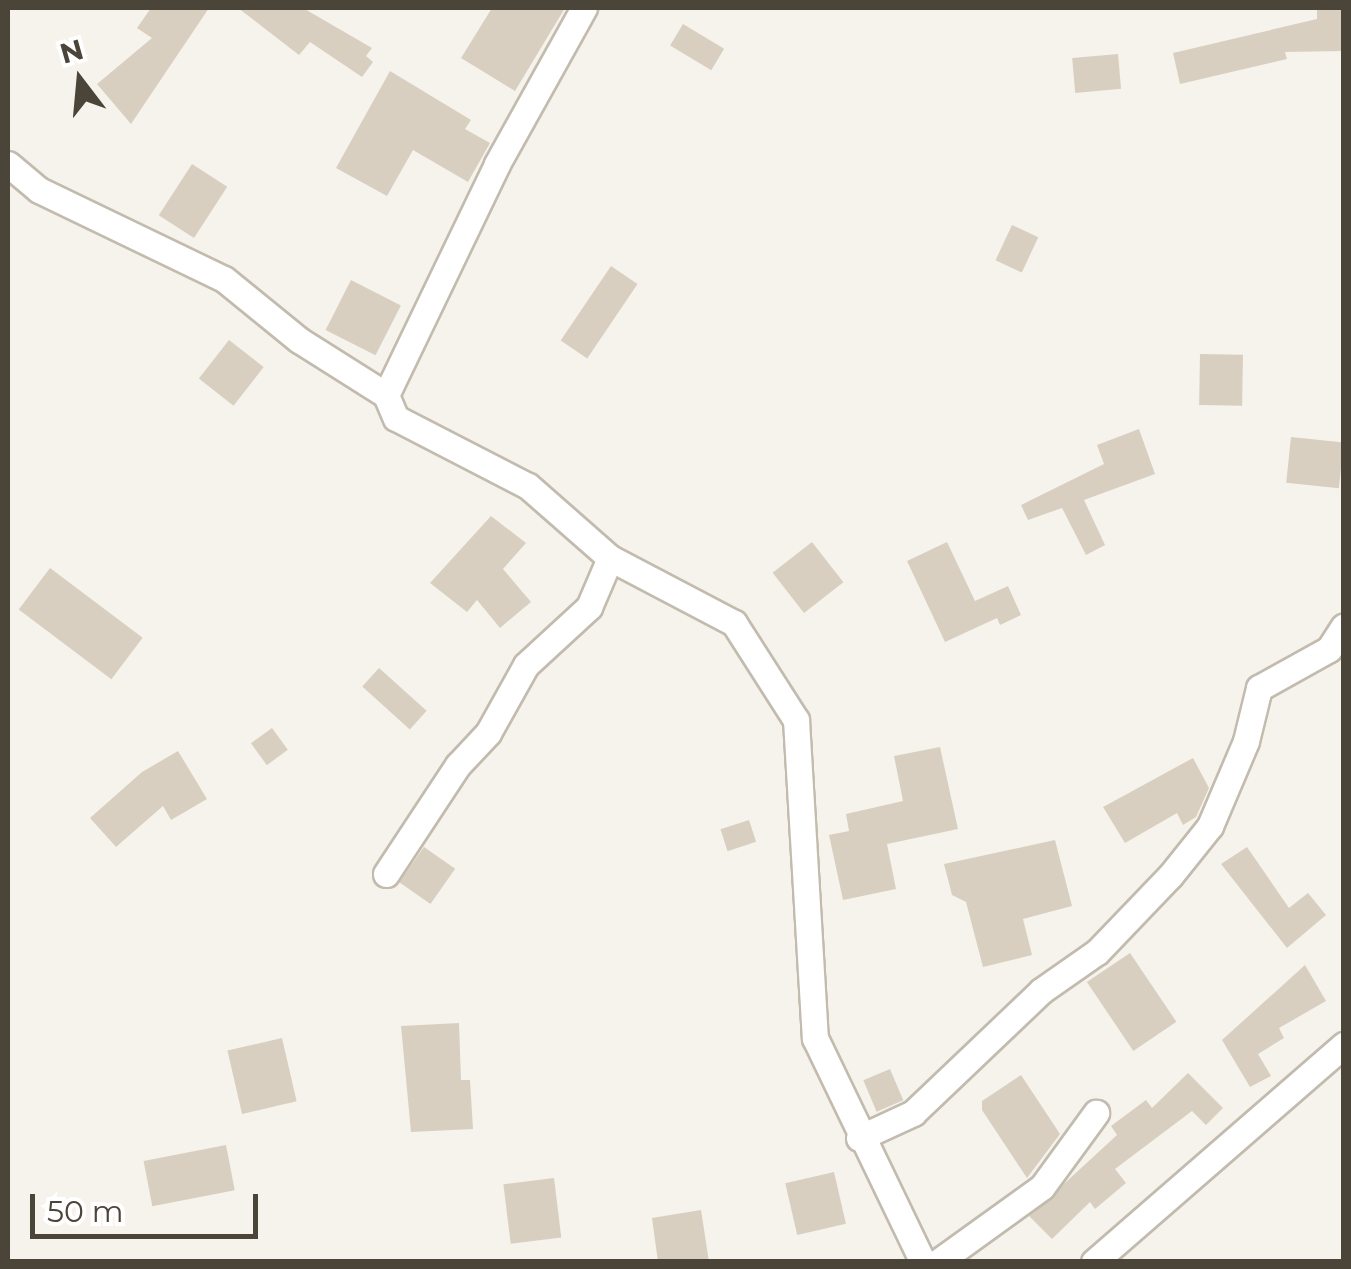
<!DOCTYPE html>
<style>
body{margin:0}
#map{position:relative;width:1351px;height:1269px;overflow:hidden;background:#f6f3ec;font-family:Montserrat,sans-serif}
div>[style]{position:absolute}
.building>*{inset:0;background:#d8cfc1;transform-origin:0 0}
.roads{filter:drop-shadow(2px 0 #c2bbae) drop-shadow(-2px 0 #c2bbae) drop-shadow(0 2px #c2bbae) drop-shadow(0 -2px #c2bbae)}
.street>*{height:25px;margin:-12.5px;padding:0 12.5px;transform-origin:12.5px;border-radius:12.5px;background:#fff}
span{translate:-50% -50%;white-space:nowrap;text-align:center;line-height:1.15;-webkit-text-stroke:8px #fff;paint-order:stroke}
.frame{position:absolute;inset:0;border:10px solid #4b4439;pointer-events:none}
.north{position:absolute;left:30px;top:30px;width:100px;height:100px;-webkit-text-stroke:8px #fff;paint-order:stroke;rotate:344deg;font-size:28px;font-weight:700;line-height:40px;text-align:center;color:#4b4439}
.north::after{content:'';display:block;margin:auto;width:35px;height:45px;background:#4b4439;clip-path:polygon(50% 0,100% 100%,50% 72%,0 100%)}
.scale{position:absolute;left:30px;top:1194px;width:228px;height:45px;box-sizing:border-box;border:5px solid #4b4439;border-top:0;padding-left:12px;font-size:30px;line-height:35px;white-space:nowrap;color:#4b4439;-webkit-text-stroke:8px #fff;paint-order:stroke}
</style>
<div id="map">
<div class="building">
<div style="clip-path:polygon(151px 8px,209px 8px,131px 124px,97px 84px,152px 38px,137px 28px)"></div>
<div style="clip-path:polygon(238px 8px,303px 8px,372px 48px,366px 56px,373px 62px,362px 77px,310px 42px,299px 55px)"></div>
<div style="clip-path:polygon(492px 8px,565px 8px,515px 91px,461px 58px)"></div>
<div style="clip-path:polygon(1317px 8px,1344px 8px,1344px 51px,1285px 52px,1287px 59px,1180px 84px,1173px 53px,1317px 19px)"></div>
<div style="left:683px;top:24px;width:48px;height:25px;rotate:31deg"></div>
<div style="left:1118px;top:54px;width:35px;height:46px;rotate:85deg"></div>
<div style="clip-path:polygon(390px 71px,471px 120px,465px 129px,490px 143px,468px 182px,413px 150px,387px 196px,336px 168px)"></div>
<div style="left:192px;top:164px;width:42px;height:61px;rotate:33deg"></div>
<div style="left:1012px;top:225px;width:29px;height:39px;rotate:25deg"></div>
<div style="left:611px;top:266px;width:32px;height:90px;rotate:34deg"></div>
<div style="left:351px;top:280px;width:56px;height:56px;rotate:27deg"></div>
<div style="left:229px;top:340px;width:44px;height:49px;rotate:38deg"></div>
<div style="left:1200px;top:354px;width:43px;height:51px;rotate:1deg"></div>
<div style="clip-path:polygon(1139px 429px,1155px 474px,1084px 500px,1105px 545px,1086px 555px,1062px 508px,1028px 520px,1021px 505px,1104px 464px,1097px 445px)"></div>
<div style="left:1291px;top:437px;width:53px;height:46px;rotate:6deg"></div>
<div style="clip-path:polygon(491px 516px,526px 543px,503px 569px,531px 602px,500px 628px,477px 600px,467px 612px,430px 583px)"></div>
<div style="left:812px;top:542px;width:51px;height:50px;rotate:52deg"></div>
<div style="clip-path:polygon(947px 542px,975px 601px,1008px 586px,1021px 615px,1000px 625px,997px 618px,945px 642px,907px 561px)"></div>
<div style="left:50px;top:568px;width:116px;height:52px;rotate:37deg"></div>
<div style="left:379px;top:668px;width:64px;height:25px;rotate:42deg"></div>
<div style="left:272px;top:728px;width:27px;height:26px;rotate:54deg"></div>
<div style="clip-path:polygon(940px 747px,958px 829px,887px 844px,896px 889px,843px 900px,829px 835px,849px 831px,846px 814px,903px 801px,894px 756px)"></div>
<div style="clip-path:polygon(178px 751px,207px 799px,171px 820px,163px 806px,116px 847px,90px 818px,142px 772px)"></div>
<div style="clip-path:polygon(1193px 758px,1209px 788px,1196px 817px,1183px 825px,1177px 813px,1125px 843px,1103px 807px)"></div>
<div style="left:749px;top:820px;width:23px;height:30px;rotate:72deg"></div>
<div style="clip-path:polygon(1055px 840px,1072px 906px,1023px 919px,1032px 955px,983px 967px,966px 902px,952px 895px,944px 864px)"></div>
<div style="left:424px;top:847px;width:38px;height:43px;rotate:35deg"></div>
<div style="clip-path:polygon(1247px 847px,1289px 908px,1308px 893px,1326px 915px,1287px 948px,1221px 864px)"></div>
<div style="left:1130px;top:953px;width:83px;height:52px;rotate:56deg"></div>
<div style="clip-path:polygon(1305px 965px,1326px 1001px,1279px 1028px,1284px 1038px,1258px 1054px,1271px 1076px,1250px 1087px,1222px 1040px)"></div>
<div style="clip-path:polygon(459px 1023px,461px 1080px,470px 1080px,473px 1129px,411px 1132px,401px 1026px)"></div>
<div style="left:282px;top:1038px;width:65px;height:56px;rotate:77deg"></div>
<div style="left:890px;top:1069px;width:34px;height:29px;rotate:67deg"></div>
<div style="clip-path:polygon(1188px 1073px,1223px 1108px,1206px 1125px,1192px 1111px,1115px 1169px,1126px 1183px,1095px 1209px,1090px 1202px,1052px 1239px,1029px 1216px,1117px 1135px,1111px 1126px,1146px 1100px,1152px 1108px)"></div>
<div style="clip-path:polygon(1021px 1075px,1060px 1134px,1027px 1178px,982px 1110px,982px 1101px)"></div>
<div style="left:226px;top:1145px;width:46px;height:84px;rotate:79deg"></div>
<div style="left:834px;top:1172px;width:53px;height:50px;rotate:77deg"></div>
<div style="left:554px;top:1178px;width:60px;height:51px;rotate:83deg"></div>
<div style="clip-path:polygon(701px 1210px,709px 1262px,658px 1262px,652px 1218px)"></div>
</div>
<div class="roads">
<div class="street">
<div style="left:8px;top:164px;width:40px;rotate:40deg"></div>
<div style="left:39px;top:190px;width:205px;rotate:25.7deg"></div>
<div style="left:224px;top:279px;width:97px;rotate:39.1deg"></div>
<div style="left:299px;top:340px;width:103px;rotate:32.3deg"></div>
<div style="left:386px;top:395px;width:25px;rotate:67deg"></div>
<div style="left:396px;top:418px;width:148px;rotate:27.3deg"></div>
<div style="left:528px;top:486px;width:109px;rotate:41.3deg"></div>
<div style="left:610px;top:558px;width:140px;rotate:27.7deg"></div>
<div style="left:734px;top:623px;width:115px;rotate:57.4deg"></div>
<div style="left:796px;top:720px;width:319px;rotate:86.6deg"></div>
<div style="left:815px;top:1038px;width:249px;rotate:64.3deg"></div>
<div style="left:386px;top:395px;width:256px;rotate:-64.3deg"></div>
<div style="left:497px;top:164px;width:179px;rotate:-60.9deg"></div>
<div style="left:386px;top:874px;width:131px;rotate:-56.6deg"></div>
<div style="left:458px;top:765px;width:44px;rotate:-46.8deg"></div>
<div style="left:488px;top:733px;width:78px;rotate:-60.8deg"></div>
<div style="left:526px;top:665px;width:86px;rotate:-42.6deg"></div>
<div style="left:589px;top:607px;width:53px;rotate:-66.8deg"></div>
<div style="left:859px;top:1138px;width:60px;rotate:-24.8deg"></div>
<div style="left:913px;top:1113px;width:177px;rotate:-43.6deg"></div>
<div style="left:1041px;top:991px;width:68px;rotate:-34.9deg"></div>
<div style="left:1097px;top:952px;width:105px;rotate:-46.2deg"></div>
<div style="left:1170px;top:876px;width:64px;rotate:-51.3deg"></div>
<div style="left:1210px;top:826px;width:92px;rotate:-67deg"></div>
<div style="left:1246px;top:741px;width:55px;rotate:-76.2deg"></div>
<div style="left:1259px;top:688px;width:80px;rotate:-29.1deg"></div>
<div style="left:1329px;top:649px;width:27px;rotate:-57deg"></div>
<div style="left:938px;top:1262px;width:128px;rotate:-35.8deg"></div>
<div style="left:1042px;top:1187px;width:92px;rotate:-53.9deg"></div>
<div style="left:1094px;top:1262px;width:331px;rotate:-41deg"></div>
</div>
</div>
<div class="frame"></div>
<div class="north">N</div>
<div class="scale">50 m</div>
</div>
